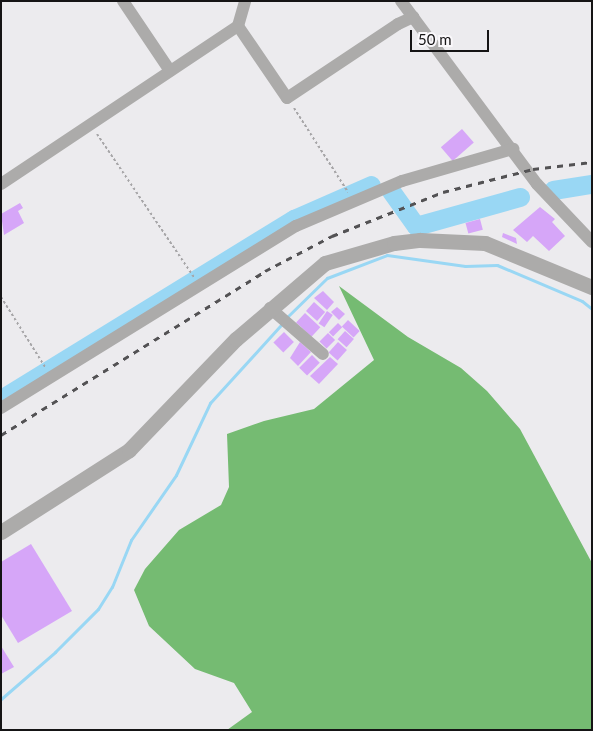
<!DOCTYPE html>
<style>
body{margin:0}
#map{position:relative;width:593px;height:731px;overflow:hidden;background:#ecebee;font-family:Lato,sans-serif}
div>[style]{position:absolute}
.forest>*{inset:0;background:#75bb72}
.stream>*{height:3px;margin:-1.5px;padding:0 1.5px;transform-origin:1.5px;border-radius:1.5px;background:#99d7f4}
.river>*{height:19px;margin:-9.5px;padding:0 9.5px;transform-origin:9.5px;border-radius:9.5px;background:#99d7f4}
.building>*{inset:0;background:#d6a6f8;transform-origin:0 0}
.path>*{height:2px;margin-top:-1px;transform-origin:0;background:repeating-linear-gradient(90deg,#a6a5a7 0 2.5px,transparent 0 5px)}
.minor>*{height:12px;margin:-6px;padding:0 6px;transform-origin:6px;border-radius:6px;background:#acabaa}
.tertiary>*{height:15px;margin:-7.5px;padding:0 7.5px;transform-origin:7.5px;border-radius:7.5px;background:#acabaa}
.rail>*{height:3px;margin-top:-1.5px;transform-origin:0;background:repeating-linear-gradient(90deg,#535254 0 6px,transparent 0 12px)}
span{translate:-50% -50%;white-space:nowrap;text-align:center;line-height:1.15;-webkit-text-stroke:4px #faf8fb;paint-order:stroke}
.frame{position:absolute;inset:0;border:2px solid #151415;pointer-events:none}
.scale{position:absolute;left:410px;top:30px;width:79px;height:22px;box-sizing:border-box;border:2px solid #151415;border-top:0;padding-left:6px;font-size:15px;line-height:18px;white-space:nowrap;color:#151415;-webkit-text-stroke:4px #faf8fb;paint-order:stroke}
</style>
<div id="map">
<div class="forest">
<div style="clip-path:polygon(339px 286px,408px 337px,461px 368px,487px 391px,520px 429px,592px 563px,592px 730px,227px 730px,252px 712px,234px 683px,195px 669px,149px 626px,134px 590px,145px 569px,179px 530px,221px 505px,229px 487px,227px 434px,264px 421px,314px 409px,374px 360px)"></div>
</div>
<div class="stream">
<div style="left:285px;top:319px;width:59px;rotate:-44.3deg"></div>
<div style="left:327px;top:278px;width:64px;rotate:-21deg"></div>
<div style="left:387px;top:255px;width:79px;rotate:8deg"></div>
<div style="left:465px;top:266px;width:32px;rotate:-2deg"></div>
<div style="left:497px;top:265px;width:92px;rotate:23deg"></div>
<div style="left:582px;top:301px;width:13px;rotate:39deg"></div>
<div style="left:1px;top:699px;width:72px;rotate:-41deg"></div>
<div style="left:55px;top:652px;width:61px;rotate:-45deg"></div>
<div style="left:98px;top:609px;width:26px;rotate:-58deg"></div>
<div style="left:112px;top:587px;width:51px;rotate:-68deg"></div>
<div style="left:131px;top:540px;width:79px;rotate:-55.3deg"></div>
<div style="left:176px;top:475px;width:80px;rotate:-64.7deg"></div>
<div style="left:210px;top:403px;width:107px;rotate:-47.7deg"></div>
</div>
<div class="river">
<div style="left:553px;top:190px;width:39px;rotate:-9deg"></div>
<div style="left:391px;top:191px;width:43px;rotate:54.5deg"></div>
<div style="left:416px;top:226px;width:108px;rotate:-15.6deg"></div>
<div style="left:1px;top:399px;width:344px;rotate:-31.6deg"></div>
<div style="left:294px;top:219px;width:84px;rotate:-23.8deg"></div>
</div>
<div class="building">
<div style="left:462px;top:129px;width:18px;height:28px;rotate:49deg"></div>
<div style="clip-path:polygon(20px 203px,23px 208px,18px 211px,24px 223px,4px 235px,1px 214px)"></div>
<div style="clip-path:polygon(540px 207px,555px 219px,552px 222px,565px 236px,549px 251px,533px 236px,527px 242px,513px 230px)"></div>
<div style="left:480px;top:219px;width:11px;height:15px;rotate:75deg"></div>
<div style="clip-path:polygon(503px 233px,516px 238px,517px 244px,502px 237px)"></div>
<div style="clip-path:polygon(323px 291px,334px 302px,327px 310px,314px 298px)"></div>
<div style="left:314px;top:302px;width:15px;height:12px;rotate:42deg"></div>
<div style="clip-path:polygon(337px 307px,345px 314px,339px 320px,331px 312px)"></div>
<div style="left:327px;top:311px;width:7px;height:15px;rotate:34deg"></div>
<div style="left:305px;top:313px;width:21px;height:13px;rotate:43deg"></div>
<div style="left:348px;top:320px;width:16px;height:9px;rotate:43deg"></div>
<div style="left:338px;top:323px;width:6px;height:13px;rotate:45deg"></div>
<div style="left:345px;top:331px;width:12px;height:11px;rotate:42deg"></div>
<div style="left:284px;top:332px;width:14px;height:15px;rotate:45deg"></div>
<div style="left:328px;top:333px;width:10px;height:12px;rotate:45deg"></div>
<div style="clip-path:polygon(300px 342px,311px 352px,298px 366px,290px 358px)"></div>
<div style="left:338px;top:342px;width:12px;height:14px;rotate:42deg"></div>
<div style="left:312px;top:355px;width:11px;height:18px;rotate:45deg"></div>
<div style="clip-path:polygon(330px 357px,338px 364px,319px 384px,310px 376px)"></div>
<div style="clip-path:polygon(31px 544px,72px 611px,18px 643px,1px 615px,1px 562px)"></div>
<div style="clip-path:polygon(1px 646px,14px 667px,1px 674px)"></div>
</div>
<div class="path">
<div style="left:294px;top:108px;width:100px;rotate:57.3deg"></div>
<div style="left:97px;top:134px;width:173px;rotate:55.9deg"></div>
<div style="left:1px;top:297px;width:83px;rotate:57.8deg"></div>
</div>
<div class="minor">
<div style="left:123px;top:1px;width:84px;rotate:56.1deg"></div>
<div style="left:401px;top:1px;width:228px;rotate:53.4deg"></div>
<div style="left:537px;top:184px;width:80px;rotate:46.5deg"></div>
<div style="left:238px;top:26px;width:26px;rotate:-74deg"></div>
<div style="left:1px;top:184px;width:285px;rotate:-33.7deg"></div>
<div style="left:238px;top:26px;width:87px;rotate:55.8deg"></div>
<div style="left:287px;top:98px;width:133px;rotate:-33.7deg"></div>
<div style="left:398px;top:24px;width:17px;rotate:-25deg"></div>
<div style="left:270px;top:308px;width:70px;rotate:41deg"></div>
<div style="left:1px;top:408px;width:347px;rotate:-31.7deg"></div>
<div style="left:296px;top:226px;width:115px;rotate:-23deg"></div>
<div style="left:402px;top:181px;width:116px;rotate:-16.1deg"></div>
</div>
<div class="tertiary">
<div style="left:1px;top:532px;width:152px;rotate:-32.6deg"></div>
<div style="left:129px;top:450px;width:154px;rotate:-46.1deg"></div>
<div style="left:236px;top:339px;width:117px;rotate:-40.5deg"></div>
<div style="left:325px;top:263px;width:72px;rotate:-16.2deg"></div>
<div style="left:394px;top:243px;width:26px;rotate:-7deg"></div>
<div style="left:420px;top:240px;width:65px;rotate:2.6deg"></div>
<div style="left:485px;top:243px;width:116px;rotate:22.4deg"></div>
</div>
<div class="rail">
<div style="left:1px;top:435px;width:311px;rotate:-31.8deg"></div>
<div style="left:265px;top:271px;width:76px;rotate:-27.6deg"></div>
<div style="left:332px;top:236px;width:119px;rotate:-21.6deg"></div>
<div style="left:443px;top:192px;width:93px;rotate:-14.3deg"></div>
<div style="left:533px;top:169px;width:59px;rotate:-6.8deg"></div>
</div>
<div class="frame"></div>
<div class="scale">50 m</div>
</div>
